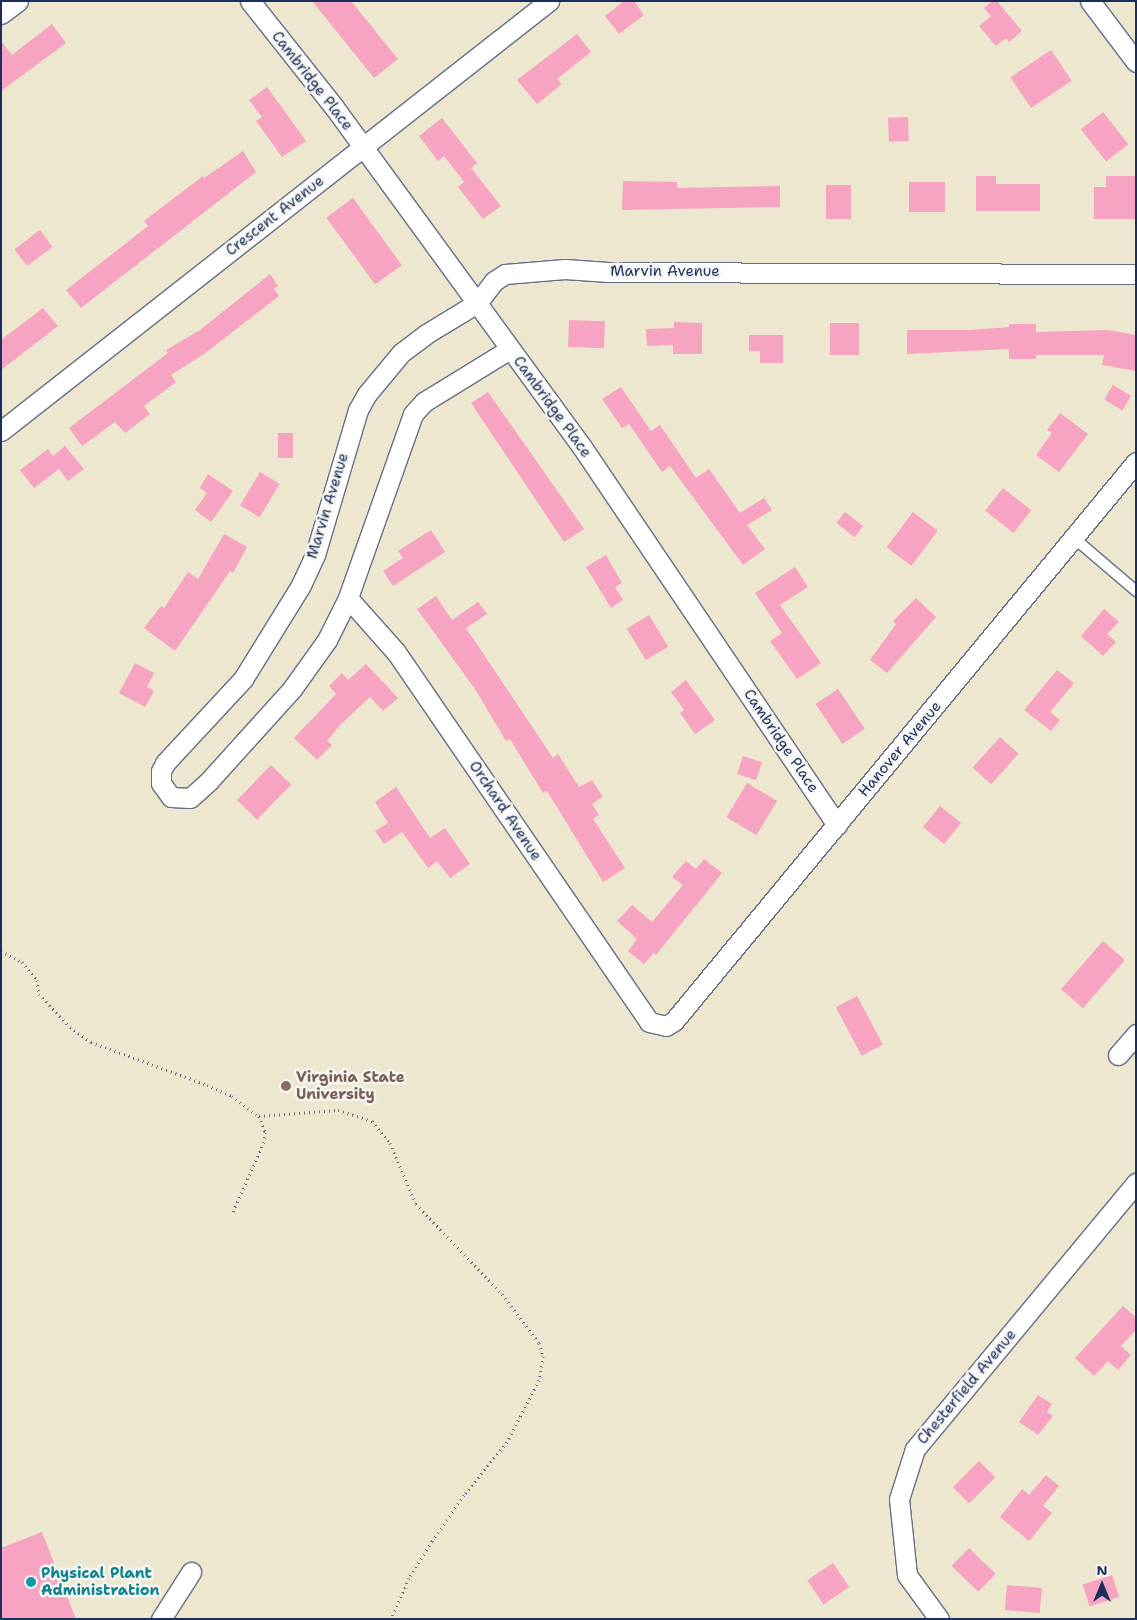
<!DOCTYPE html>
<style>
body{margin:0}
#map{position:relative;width:1137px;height:1620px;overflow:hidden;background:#eee7cf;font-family:"Shantell Sans",sans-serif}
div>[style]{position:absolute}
.building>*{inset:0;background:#f6a4c1;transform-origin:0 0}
.path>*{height:3px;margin-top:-1.5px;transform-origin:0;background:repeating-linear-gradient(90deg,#656f86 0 1px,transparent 0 5px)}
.roads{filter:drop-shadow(1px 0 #656f86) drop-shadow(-1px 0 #656f86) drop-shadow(0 1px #656f86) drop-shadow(0 -1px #656f86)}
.service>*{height:10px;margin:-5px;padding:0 5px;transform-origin:5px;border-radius:5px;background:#fff}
.minor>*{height:19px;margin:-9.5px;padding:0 9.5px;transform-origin:9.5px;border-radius:9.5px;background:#fff}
.dots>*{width:14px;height:14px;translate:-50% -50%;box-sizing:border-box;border:2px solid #f6f6f2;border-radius:50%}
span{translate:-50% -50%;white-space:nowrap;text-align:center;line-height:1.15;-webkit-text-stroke:5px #f6f6f2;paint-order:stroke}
.street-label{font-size:15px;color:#1b2f5e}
.education-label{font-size:15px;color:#785e54;font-weight:700}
.left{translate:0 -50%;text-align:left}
.culture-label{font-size:15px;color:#0d838f;font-weight:700}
.frame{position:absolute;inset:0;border:2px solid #1b2f5e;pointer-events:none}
.north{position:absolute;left:1077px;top:1560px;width:50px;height:50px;-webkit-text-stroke:4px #f6f6f2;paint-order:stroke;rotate:0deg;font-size:14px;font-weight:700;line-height:20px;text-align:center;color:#1b2f5e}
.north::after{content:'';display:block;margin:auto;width:18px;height:22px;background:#1b2f5e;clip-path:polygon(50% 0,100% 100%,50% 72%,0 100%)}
</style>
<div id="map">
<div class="building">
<div style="clip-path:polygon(312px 1px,351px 1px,398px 59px,374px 78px)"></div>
<div style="clip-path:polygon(624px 1px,634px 1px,644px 15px,619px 34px,605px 16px)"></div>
<div style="clip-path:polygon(992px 1px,997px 1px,1022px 31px,1009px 42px,1006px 38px,996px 46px,979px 26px,991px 16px,984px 8px)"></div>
<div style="clip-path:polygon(52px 24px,66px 43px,1px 91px,1px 41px,12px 55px)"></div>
<div style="clip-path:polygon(577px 34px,591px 52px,557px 79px,562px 84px,537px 104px,517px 80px)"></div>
<div style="left:1051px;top:50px;width:37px;height:49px;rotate:56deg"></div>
<div style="clip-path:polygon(267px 87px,306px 141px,282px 157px,256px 121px,262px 117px,249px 100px)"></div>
<div style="left:1103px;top:112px;width:41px;height:28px;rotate:52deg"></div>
<div style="left:908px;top:117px;width:24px;height:20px;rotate:88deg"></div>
<div style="clip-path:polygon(442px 118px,477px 163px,471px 168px,501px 206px,483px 219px,458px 187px,464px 182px,444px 156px,438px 161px,419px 136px)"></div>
<div style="clip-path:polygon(243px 151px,256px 172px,81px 308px,66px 290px,148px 226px,144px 221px,203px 176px,204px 178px)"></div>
<div style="clip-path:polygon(976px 176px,996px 176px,996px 184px,1040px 184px,1040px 211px,976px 211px)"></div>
<div style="clip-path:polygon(1106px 176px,1136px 176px,1136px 219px,1094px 219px,1094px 187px,1106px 187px)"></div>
<div style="clip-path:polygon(623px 181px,677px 182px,677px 188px,780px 186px,780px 207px,622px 210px)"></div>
<div style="left:909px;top:182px;width:36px;height:30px"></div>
<div style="left:826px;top:185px;width:25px;height:34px"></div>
<div style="left:353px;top:198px;width:83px;height:33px;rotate:54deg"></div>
<div style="left:40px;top:230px;width:21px;height:32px;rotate:53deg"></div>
<div style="clip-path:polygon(270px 274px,278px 286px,274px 289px,279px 296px,204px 354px,171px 375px,176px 382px,144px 406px,150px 414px,125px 433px,115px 422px,82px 446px,69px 428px,168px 353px,166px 350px,200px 330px)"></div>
<div style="clip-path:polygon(43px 308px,58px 326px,1px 370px,1px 340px)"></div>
<div style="left:569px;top:320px;width:36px;height:27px;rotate:2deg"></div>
<div style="clip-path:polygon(674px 322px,702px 323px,702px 354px,673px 354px,673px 345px,647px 346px,646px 329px,674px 328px)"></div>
<div style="left:830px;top:323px;width:29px;height:32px"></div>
<div style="clip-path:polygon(1009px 324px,1036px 324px,1036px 332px,1108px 330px,1136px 335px,1136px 371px,1102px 365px,1104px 355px,1036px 355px,1036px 359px,1009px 359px,1009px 349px,907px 354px,907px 330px,971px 330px,1009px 327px)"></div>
<div style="clip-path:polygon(749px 335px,783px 335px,783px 363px,760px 363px,760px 351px,749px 351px)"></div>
<div style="left:1113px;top:385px;width:21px;height:17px;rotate:31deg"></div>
<div style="clip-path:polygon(621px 387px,651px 431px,660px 425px,696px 478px,709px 469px,740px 513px,764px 498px,772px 510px,747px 525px,765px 549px,743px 565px,670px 466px,662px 472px,629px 424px,622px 428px,602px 399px)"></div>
<div style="clip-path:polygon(488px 392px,584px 529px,564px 542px,471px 403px)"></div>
<div style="clip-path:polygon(1060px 413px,1088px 434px,1059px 472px,1036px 455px,1052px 433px,1047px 430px)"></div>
<div style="left:278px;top:433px;width:15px;height:25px"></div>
<div style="clip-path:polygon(65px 446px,84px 469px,68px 481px,59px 469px,34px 488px,20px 470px,48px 449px,53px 456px)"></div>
<div style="left:260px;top:472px;width:23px;height:39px;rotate:31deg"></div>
<div style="clip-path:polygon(208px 474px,233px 491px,211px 522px,195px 510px,207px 493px,200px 488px)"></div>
<div style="left:1003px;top:488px;width:36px;height:29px;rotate:38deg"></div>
<div style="left:845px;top:512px;width:23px;height:14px;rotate:38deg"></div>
<div style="left:913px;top:512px;width:31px;height:44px;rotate:37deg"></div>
<div style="clip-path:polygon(431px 530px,445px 552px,393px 586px,383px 571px,403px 558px,398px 551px)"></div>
<div style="clip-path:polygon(224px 534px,247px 547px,233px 573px,230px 571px,175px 651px,144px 628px,161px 606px,164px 608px,188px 572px,198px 579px)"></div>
<div style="clip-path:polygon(606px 555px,622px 583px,615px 587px,623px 600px,611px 608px,586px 567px)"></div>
<div style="clip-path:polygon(795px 567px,808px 587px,780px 605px,821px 663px,797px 679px,770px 641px,782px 633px,755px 593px)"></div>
<div style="clip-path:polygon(436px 596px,452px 620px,478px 602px,487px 614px,466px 628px,553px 758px,558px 754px,579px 787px,592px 780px,603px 797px,592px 804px,599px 815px,593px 819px,625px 868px,603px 882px,547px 791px,543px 793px,510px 739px,506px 741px,475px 689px,417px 609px)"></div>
<div style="clip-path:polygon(916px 598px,936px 617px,887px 673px,870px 660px,896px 624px,893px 621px)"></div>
<div style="clip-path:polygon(1104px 609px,1119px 622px,1107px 634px,1116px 642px,1103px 656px,1081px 636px)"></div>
<div style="left:649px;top:615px;width:37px;height:26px;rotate:59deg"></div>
<div style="clip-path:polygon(135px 663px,154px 673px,147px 687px,154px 691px,145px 707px,119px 693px)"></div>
<div style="clip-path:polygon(366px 664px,398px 698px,383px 711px,370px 697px,340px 725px,327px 741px,332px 745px,317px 760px,294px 738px,336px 694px,329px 686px,342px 673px,348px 680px)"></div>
<div style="clip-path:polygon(1057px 670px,1074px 683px,1050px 712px,1060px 720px,1051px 731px,1024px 710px)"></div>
<div style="clip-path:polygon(686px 680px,715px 720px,695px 734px,680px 713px,684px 710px,671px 692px)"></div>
<div style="left:838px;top:689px;width:48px;height:27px;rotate:56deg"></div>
<div style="left:1000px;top:737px;width:25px;height:41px;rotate:42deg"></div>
<div style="left:743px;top:756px;width:20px;height:19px;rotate:18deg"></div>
<div style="left:271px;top:765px;width:28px;height:49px;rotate:44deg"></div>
<div style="left:747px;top:783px;width:35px;height:40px;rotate:31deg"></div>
<div style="clip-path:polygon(396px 787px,430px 838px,445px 828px,470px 864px,450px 878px,437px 861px,428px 868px,402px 832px,384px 844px,375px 831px,388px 823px,375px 802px)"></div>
<div style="left:940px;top:806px;width:27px;height:27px;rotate:39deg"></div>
<div style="clip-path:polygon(704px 859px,722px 873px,656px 955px,654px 953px,644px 964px,628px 951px,637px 939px,617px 921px,632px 905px,652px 922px,683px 885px,672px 877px,686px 861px,696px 869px)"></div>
<div style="left:1103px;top:941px;width:29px;height:64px;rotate:41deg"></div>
<div style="left:857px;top:996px;width:55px;height:24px;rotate:62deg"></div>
<div style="clip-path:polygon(1123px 1306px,1136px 1317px,1136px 1330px,1121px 1346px,1131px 1355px,1118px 1370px,1108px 1361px,1094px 1376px,1075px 1358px)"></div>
<div style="clip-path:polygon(1038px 1395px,1052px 1404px,1047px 1412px,1053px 1416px,1038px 1435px,1019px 1422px)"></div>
<div style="left:979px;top:1461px;width:23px;height:37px;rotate:45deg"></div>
<div style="clip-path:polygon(1046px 1475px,1059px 1486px,1043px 1506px,1052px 1513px,1029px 1541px,1000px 1517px,1022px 1489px,1029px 1495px)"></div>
<div style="clip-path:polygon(42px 1532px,76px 1619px,1px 1619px,1px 1548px)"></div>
<div style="left:969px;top:1548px;width:37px;height:25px;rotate:44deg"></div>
<div style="left:833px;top:1563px;width:29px;height:31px;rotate:56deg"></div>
<div style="left:1112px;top:1575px;width:23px;height:31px;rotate:72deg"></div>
<div style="left:1007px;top:1585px;width:35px;height:25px;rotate:5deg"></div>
</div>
<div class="path">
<div style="left:1px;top:951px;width:24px;rotate:28deg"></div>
<div style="left:22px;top:962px;width:23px;rotate:50deg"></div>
<div style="left:37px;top:980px;width:14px;rotate:82deg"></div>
<div style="left:39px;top:994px;width:45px;rotate:46.8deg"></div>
<div style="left:70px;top:1027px;width:26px;rotate:36deg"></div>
<div style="left:91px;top:1042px;width:124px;rotate:20.3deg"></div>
<div style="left:207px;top:1085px;width:27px;rotate:24deg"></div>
<div style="left:232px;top:1096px;width:34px;rotate:37deg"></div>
<div style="left:259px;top:1116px;width:17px;rotate:69deg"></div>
<div style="left:265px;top:1132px;width:10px;rotate:96deg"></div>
<div style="left:264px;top:1142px;width:79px;rotate:114deg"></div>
<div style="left:259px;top:1116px;width:79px;rotate:-4.3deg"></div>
<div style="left:338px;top:1110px;width:36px;rotate:18deg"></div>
<div style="left:372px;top:1121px;width:28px;rotate:51deg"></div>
<div style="left:390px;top:1143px;width:66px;rotate:66.9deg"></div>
<div style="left:416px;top:1204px;width:124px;rotate:46.3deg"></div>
<div style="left:502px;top:1294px;width:61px;rotate:52.9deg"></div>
<div style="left:539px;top:1343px;width:14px;rotate:73deg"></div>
<div style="left:543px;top:1356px;width:24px;rotate:99deg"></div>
<div style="left:539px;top:1380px;width:70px;rotate:117.3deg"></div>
<div style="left:507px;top:1442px;width:68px;rotate:129.1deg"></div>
<div style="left:464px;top:1495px;width:56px;rotate:124.8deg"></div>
<div style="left:432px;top:1541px;width:44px;rotate:121.9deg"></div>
<div style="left:409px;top:1578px;width:45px;rotate:113.7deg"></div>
</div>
<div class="roads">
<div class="service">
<div style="left:1074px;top:538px;width:82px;rotate:40.5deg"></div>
</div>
<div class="minor">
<div style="left:250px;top:1px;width:135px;rotate:51.6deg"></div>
<div style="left:334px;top:107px;width:421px;rotate:53.9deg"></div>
<div style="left:582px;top:447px;width:456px;rotate:56deg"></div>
<div style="left:1090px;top:1px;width:76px;rotate:53deg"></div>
<div style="left:1px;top:14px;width:21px;rotate:-37deg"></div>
<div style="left:510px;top:349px;width:101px;rotate:148.4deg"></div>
<div style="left:424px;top:402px;width:16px;rotate:133deg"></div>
<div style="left:413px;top:414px;width:195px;rotate:109.5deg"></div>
<div style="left:348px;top:598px;width:47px;rotate:116.6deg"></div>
<div style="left:327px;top:640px;width:60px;rotate:125.5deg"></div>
<div style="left:292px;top:689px;width:124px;rotate:132.1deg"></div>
<div style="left:209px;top:781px;width:25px;rotate:138deg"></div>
<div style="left:190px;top:798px;width:19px;rotate:-177deg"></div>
<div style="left:171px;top:797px;width:17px;rotate:-126deg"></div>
<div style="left:161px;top:783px;width:12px;rotate:-90deg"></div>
<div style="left:161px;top:771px;width:9px;rotate:-63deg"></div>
<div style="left:165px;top:763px;width:115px;rotate:-47.1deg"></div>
<div style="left:243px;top:679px;width:110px;rotate:-58.3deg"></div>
<div style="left:301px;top:585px;width:33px;rotate:-65deg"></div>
<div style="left:315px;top:555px;width:151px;rotate:-73.5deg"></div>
<div style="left:358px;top:410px;width:18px;rotate:-61deg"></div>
<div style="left:367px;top:394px;width:53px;rotate:-50.3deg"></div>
<div style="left:401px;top:353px;width:31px;rotate:-37deg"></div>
<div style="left:426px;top:334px;width:60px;rotate:-31.3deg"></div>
<div style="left:477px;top:303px;width:28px;rotate:-52deg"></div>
<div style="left:494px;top:281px;width:13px;rotate:-32deg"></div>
<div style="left:505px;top:274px;width:60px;rotate:-4.8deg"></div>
<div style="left:565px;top:269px;width:43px;rotate:4deg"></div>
<div style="left:608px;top:272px;width:528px;rotate:0.22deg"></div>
<div style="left:1px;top:431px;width:697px;rotate:-38.12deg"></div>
<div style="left:348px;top:598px;width:72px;rotate:48.4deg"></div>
<div style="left:396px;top:652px;width:448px;rotate:55.6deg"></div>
<div style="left:649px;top:1022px;width:17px;rotate:13deg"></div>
<div style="left:666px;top:1026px;width:9px;rotate:-32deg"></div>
<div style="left:674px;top:1021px;width:725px;rotate:-50.43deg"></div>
<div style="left:1118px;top:1055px;width:28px;rotate:-49deg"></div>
<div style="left:161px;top:1619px;width:56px;rotate:-57.4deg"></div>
<div style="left:939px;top:1619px;width:54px;rotate:-126deg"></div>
<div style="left:907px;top:1575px;width:76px;rotate:-96deg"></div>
<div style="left:899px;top:1499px;width:52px;rotate:-72.3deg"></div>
<div style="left:915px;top:1449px;width:346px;rotate:-50.3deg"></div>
</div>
</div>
<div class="dots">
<div style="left:286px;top:1086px;background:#8d6e63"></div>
<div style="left:31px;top:1582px;background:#0f9aa8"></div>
</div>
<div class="street-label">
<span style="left:312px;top:81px;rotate:52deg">Cambridge Place</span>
<span style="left:275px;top:216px;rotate:-38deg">Crescent Avenue</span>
<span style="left:665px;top:272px">Marvin Avenue</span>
<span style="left:552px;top:407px;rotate:54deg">Cambridge Place</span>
<span style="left:328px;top:506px;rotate:-73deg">Marvin Avenue</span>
<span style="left:781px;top:741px;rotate:56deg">Cambridge Place</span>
<span style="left:900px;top:749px;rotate:-50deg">Hanover Avenue</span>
<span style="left:505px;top:811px;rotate:56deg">Orchard Avenue</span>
<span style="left:967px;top:1387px;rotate:-50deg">Chesterfield Avenue</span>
</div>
<div class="education-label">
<span class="left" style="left:296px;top:1086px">Virginia State<br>University</span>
</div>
<div class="culture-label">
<span class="left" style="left:41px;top:1582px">Physical Plant<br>Administration</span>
</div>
<div class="frame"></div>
<div class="north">N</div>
</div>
